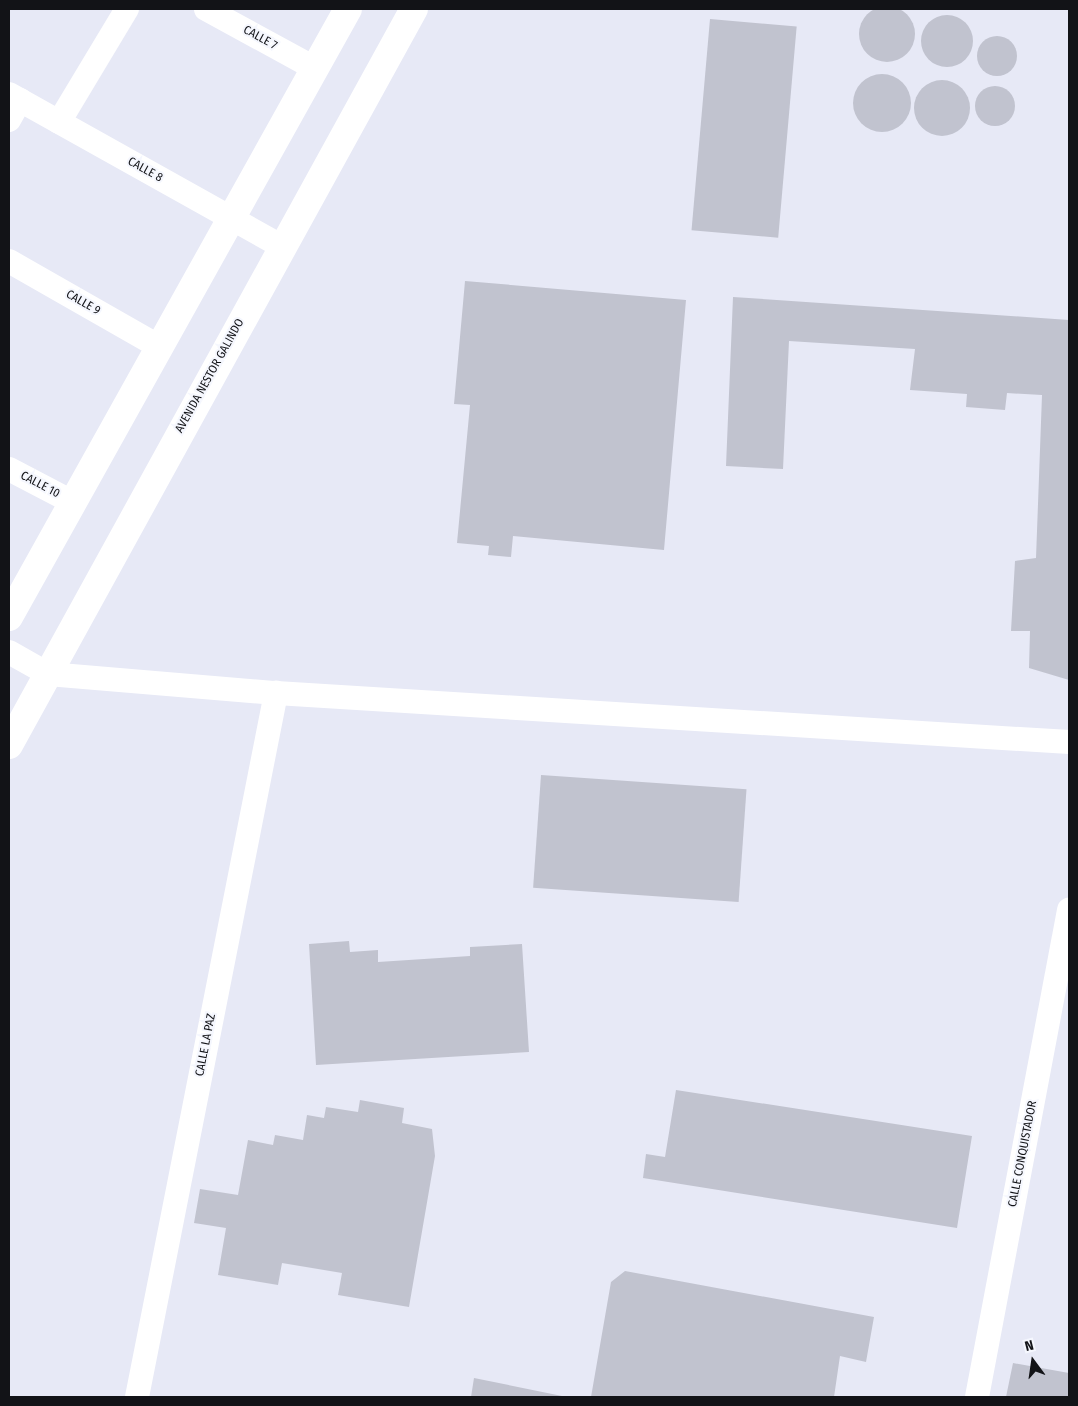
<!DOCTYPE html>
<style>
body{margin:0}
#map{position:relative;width:1078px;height:1406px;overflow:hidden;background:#e7e9f6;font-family:"Fira Sans Condensed",sans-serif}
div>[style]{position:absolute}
.building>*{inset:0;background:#c1c3cf;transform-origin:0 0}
.round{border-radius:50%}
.minor>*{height:24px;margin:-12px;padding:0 12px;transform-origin:12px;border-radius:12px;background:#fff}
.major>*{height:28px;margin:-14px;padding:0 14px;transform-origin:14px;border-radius:14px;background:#fff}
span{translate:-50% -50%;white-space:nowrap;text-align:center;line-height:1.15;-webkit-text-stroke:4px #f5f7fe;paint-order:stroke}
.street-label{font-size:12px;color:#121317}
.frame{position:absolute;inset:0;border:10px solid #121317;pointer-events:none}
.north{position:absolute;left:1008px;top:1336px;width:50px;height:50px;-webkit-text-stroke:4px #f5f7fe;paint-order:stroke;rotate:346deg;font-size:14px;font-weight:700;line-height:20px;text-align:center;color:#121317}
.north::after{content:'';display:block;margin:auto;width:18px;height:22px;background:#121317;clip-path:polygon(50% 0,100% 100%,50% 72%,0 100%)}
</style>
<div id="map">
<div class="building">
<div class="round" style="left:859px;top:6px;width:56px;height:56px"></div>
<div class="round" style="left:921px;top:15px;width:52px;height:52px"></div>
<div style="left:710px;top:19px;width:87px;height:212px;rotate:5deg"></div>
<div class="round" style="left:977px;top:36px;width:40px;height:40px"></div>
<div class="round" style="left:853px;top:74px;width:58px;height:58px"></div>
<div class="round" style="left:914px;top:80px;width:56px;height:56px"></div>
<div class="round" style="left:975px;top:86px;width:40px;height:40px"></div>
<div style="clip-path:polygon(465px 281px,686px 300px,664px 550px,513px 536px,511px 557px,488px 555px,489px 546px,457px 543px,470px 405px,454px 404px)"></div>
<div style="clip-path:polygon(733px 297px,1069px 320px,1069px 680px,1029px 668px,1030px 631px,1011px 631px,1015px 561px,1036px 558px,1042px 395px,1007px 393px,1005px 410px,966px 407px,967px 394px,910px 390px,915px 349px,789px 341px,783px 469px,726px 466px)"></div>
<div style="left:541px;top:775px;width:206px;height:113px;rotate:4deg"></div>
<div style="clip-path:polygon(349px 941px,350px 952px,378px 950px,378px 962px,470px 956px,470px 947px,522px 944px,529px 1052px,316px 1065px,309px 944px)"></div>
<div style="clip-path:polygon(676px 1090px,972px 1136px,957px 1228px,643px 1178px,646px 1154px,665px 1157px)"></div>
<div style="clip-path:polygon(360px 1100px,404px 1108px,402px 1123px,432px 1129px,435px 1156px,409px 1307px,338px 1295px,342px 1273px,282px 1263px,278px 1285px,218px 1275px,226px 1228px,194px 1223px,200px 1189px,238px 1195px,248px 1140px,273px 1145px,275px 1135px,303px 1140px,307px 1115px,324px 1118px,326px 1107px,358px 1112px)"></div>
<div style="clip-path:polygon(625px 1271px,874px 1317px,866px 1362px,840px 1356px,834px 1397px,591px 1397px,611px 1282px)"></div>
<div style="clip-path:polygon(1013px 1363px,1069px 1373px,1069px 1397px,1006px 1397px)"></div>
<div style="clip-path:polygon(474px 1378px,562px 1396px,561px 1397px,471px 1397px)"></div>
</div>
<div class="minor">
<div style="left:206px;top:9px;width:123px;rotate:28.6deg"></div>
<div style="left:9px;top:94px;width:312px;rotate:29.2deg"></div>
<div style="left:9px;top:120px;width:23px;rotate:-61deg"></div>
<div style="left:59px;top:122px;width:132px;rotate:-59deg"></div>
<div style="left:9px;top:261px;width:172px;rotate:29.7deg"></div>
<div style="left:9px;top:469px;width:71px;rotate:27.6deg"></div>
<div style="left:9px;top:652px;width:45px;rotate:29.4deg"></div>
<div style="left:48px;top:674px;width:229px;rotate:4.8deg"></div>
<div style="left:276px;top:693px;width:795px;rotate:3.54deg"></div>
<div style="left:137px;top:1397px;width:718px;rotate:-78.83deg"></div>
<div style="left:977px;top:1397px;width:496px;rotate:-79.3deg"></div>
</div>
<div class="major">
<div style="left:9px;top:617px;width:696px;rotate:-60.86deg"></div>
<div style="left:9px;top:745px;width:840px;rotate:-61.18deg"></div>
</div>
<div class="street-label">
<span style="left:260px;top:38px;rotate:29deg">CALLE 7</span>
<span style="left:145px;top:170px;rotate:29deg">CALLE 8</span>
<span style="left:83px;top:303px;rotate:30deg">CALLE 9</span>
<span style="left:210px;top:376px;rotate:-61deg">AVENIDA NESTOR GALINDO</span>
<span style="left:40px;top:485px;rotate:28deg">CALLE 10</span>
<span style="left:206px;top:1045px;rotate:-79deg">CALLE LA PAZ</span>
<span style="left:1023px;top:1154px;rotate:-79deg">CALLE CONQUISTADOR</span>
</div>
<div class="frame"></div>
<div class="north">N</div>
</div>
